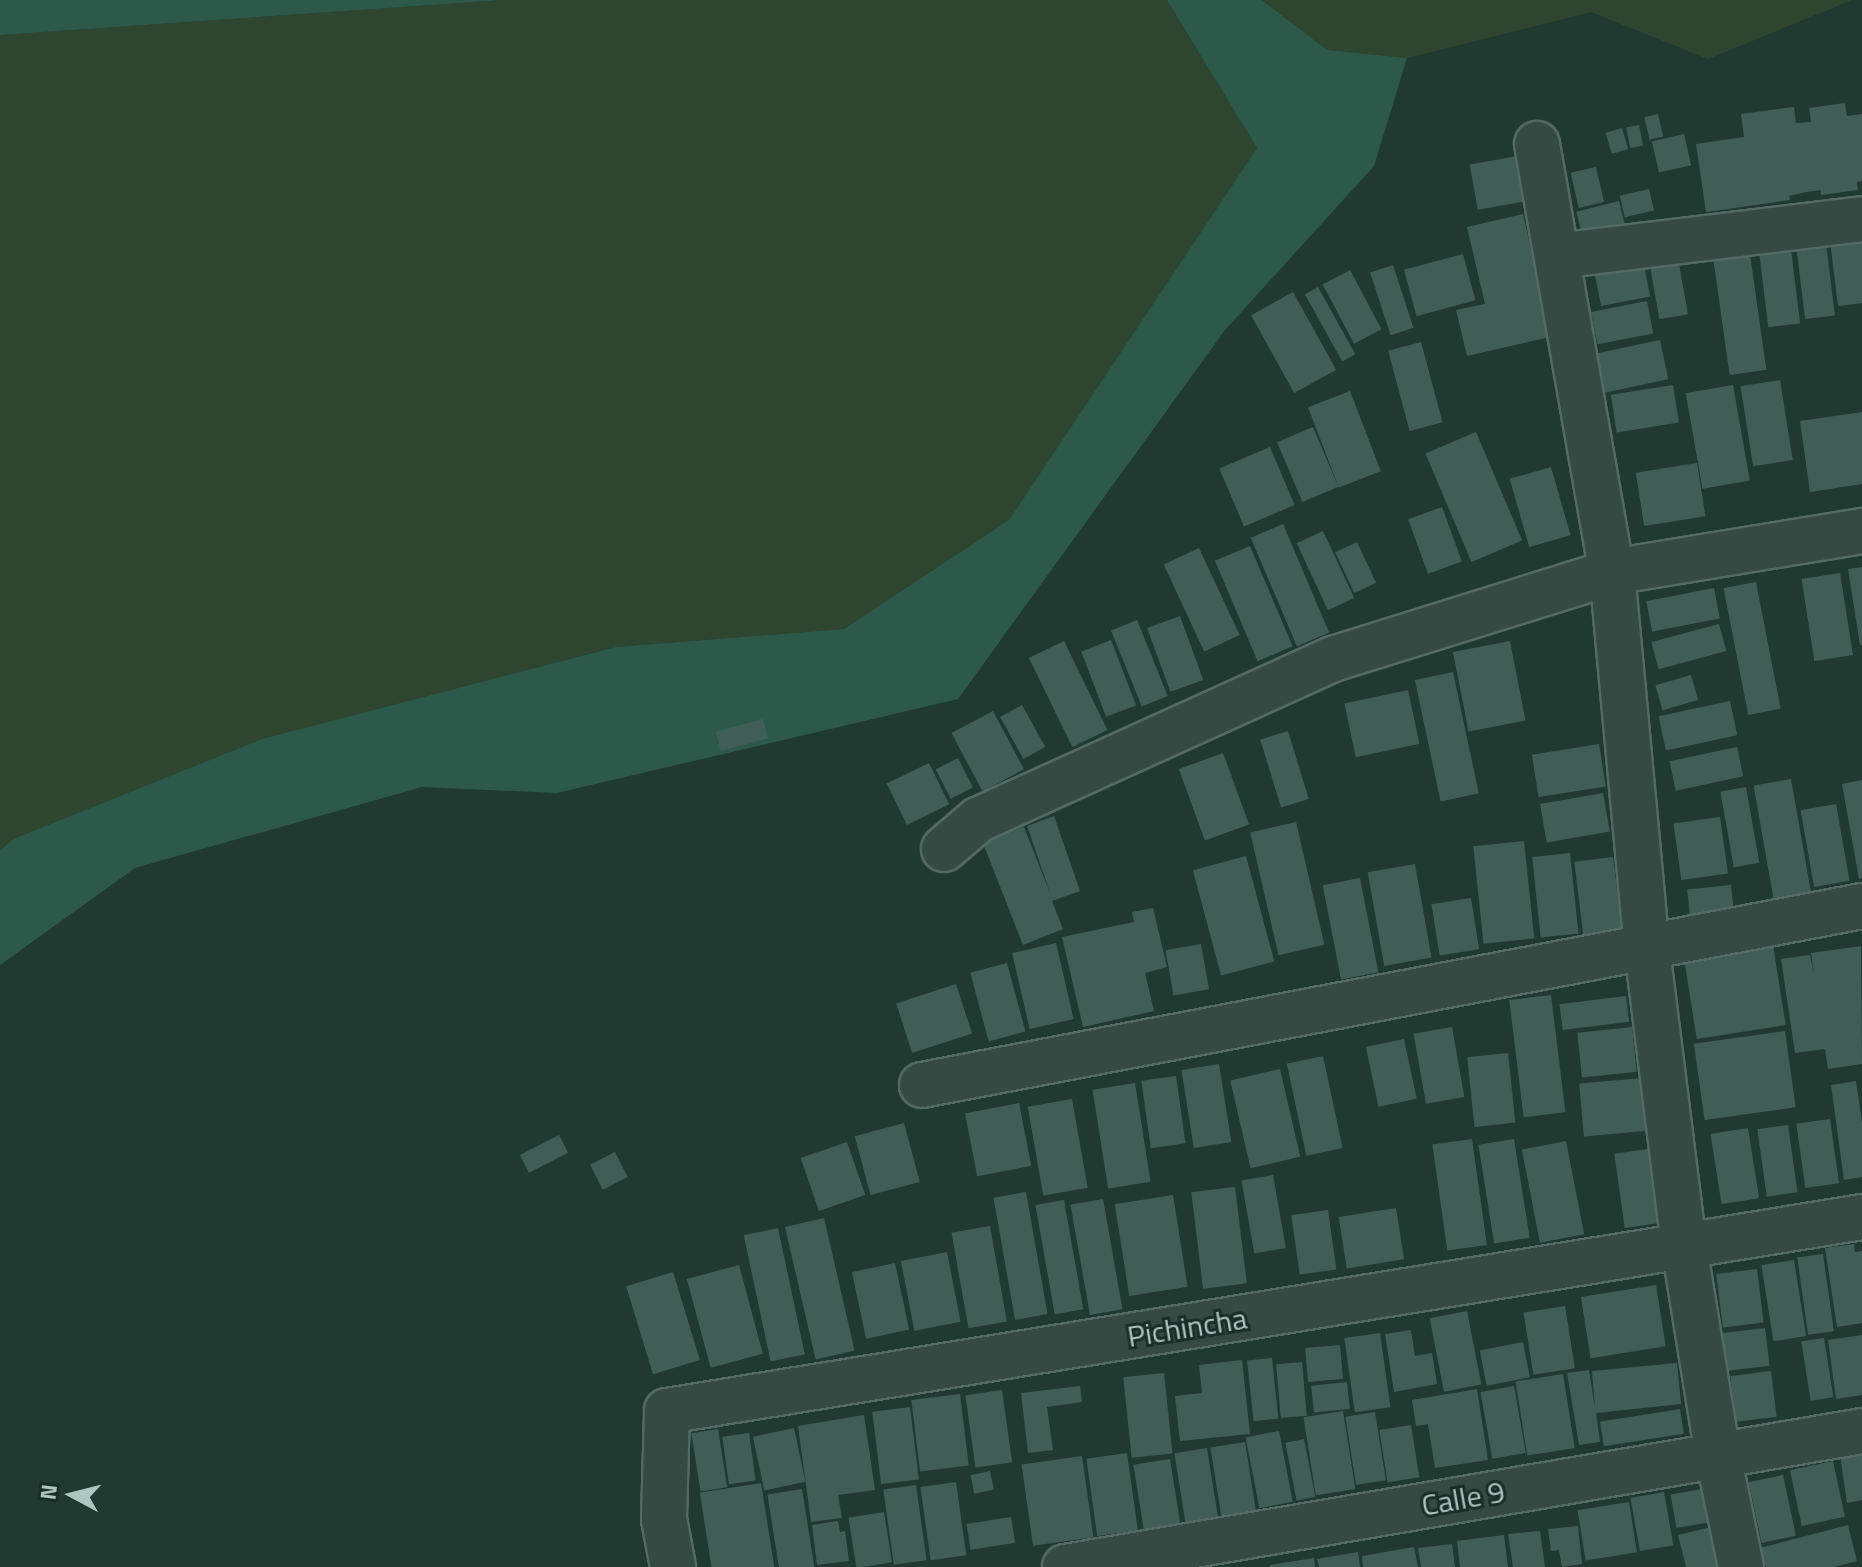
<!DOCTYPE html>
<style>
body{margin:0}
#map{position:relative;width:1862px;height:1567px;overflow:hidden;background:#203a32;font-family:"Titillium Web",sans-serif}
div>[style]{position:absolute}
.green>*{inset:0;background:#2e462f}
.water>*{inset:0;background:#2d594b}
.building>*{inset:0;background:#415e56;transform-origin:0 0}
.roads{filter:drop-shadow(2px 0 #546a64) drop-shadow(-2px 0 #546a64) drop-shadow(0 2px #546a64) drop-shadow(0 -2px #546a64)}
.minor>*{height:44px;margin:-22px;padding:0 22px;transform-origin:22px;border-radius:22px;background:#344a43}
span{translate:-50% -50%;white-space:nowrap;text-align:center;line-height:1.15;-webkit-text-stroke:6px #1a2e28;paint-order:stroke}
.street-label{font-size:30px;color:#afc6c0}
.north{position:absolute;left:32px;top:1455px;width:80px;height:80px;-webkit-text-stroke:6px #1a2e28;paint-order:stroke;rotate:277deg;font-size:22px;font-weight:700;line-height:32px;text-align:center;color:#afc6c0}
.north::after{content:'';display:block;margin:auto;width:28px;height:36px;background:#afc6c0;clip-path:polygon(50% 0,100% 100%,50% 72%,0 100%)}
</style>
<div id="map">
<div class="green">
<div style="clip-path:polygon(503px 0,1167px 0,1257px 148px,1009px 520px,844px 629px,616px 647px,262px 739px,13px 839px,0 851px,0 35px)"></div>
<div style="clip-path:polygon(1262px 0,1852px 0,1708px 59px,1591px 12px,1407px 58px,1327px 50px)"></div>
</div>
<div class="water">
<div style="clip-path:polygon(0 0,503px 0,0 35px)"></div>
<div style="clip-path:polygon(1167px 0,1262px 0,1327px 50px,1407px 58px,1374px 166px,1225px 330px,958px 699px,557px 793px,422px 787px,135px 868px,0 965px,0 851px,13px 839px,262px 739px,616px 647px,844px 629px,1009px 520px,1257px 148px)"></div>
</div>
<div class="building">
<div style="clip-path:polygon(1845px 103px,1847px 116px,1862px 114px,1862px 181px,1857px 182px,1858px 190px,1821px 195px,1821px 190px,1806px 192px,1789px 196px,1790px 200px,1706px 212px,1696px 144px,1744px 137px,1741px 114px,1794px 107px,1796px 123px,1811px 122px,1809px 108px)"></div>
<div style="left:1658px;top:114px;width:23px;height:14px;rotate:77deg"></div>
<div style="left:1639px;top:125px;width:21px;height:13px;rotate:79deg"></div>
<div style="left:1622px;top:128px;width:22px;height:17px;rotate:74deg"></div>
<div style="left:1684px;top:134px;width:32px;height:33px;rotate:77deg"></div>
<div style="left:1518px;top:156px;width:46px;height:49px;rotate:80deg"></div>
<div style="left:1596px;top:167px;width:36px;height:26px;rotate:77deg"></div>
<div style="left:1649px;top:189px;width:22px;height:30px;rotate:77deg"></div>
<div style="left:1619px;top:201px;width:30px;height:44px;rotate:76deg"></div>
<div style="clip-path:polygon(1523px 214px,1550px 337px,1467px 356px,1456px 310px,1485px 304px,1467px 227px)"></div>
<div style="clip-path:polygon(1862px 237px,1862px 303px,1838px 306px,1830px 241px)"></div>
<div style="left:1790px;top:241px;width:83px;height:32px;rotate:83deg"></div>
<div style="left:1826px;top:243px;width:73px;height:30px;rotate:83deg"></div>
<div style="left:1749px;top:247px;width:124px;height:37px;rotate:82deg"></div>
<div style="left:1463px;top:254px;width:48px;height:61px;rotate:75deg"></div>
<div style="left:1678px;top:258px;width:57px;height:29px;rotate:80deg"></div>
<div style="left:1393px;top:265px;width:66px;height:24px;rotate:72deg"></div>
<div style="left:1644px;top:265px;width:32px;height:50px;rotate:79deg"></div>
<div style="left:1350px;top:270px;width:67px;height:31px;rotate:62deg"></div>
<div style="left:1318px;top:287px;width:77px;height:15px;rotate:61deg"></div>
<div style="left:1293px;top:292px;width:89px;height:48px;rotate:61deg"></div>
<div style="left:1647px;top:301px;width:33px;height:57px;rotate:79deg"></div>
<div style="left:1660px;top:340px;width:40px;height:69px;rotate:78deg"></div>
<div style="left:1421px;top:342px;width:83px;height:34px;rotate:75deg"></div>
<div style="left:1780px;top:380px;width:81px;height:40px;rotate:81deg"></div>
<div style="left:1673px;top:385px;width:38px;height:63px;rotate:81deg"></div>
<div style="left:1733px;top:385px;width:97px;height:48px;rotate:80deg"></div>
<div style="left:1350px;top:391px;width:86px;height:45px;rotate:69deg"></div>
<div style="clip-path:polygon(1862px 412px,1862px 484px,1810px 492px,1800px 421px)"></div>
<div style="left:1313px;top:427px;width:65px;height:39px;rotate:67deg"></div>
<div style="left:1476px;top:432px;width:118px;height:55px;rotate:67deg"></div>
<div style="left:1270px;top:447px;width:63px;height:55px;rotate:67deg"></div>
<div style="left:1697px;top:463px;width:54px;height:62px;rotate:81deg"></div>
<div style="left:1551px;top:467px;width:71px;height:43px;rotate:74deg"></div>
<div style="left:1442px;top:507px;width:58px;height:36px;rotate:70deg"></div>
<div style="left:1283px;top:524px;width:118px;height:35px;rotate:67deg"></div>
<div style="left:1323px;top:531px;width:74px;height:29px;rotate:65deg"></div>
<div style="left:1357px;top:542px;width:45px;height:24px;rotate:65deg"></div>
<div style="left:1250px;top:546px;width:109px;height:38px;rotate:67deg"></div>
<div style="left:1199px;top:548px;width:96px;height:39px;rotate:65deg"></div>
<div style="clip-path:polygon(1862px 567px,1862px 645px,1860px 645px,1848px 569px)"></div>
<div style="left:1840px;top:573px;width:83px;height:39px;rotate:81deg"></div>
<div style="left:1756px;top:582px;width:129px;height:33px;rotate:79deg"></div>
<div style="left:1714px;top:588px;width:31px;height:69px;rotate:79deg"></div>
<div style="left:1180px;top:616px;width:68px;height:35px;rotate:70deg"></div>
<div style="left:1137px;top:620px;width:82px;height:28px;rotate:68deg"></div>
<div style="left:1719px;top:624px;width:28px;height:70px;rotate:75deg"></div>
<div style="left:1111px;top:640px;width:70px;height:32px;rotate:69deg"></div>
<div style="left:1064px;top:641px;width:99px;height:39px;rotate:64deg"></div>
<div style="left:1510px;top:641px;width:81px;height:58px;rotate:79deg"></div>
<div style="left:1453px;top:672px;width:124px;height:39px;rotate:78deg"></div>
<div style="left:1691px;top:675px;width:26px;height:37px;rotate:74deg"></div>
<div style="left:1408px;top:690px;width:55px;height:65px;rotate:78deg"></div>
<div style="left:1730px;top:701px;width:35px;height:73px;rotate:78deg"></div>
<div style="left:1022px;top:705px;width:48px;height:25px;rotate:61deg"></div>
<div style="left:993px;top:711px;width:66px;height:47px;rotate:62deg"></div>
<div style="left:763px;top:719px;width:20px;height:49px;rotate:75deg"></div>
<div style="left:1288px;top:731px;width:71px;height:29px;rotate:73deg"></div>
<div style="left:1599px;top:744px;width:43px;height:68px;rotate:81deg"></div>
<div style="left:1737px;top:747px;width:30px;height:69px;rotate:78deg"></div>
<div style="left:1223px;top:753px;width:76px;height:47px;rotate:70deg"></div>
<div style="left:958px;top:758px;width:33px;height:25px;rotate:63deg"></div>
<div style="left:929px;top:763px;width:46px;height:47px;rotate:64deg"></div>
<div style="left:1791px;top:779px;width:119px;height:38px;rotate:80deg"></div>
<div style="clip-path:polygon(1862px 780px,1862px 878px,1859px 879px,1842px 784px)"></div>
<div style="left:1746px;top:787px;width:77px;height:26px;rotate:80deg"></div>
<div style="left:1603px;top:793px;width:39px;height:64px;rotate:80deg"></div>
<div style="left:1836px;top:804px;width:78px;height:36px;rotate:80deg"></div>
<div style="clip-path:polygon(1054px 816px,1080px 891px,1052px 901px,1063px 929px,1023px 945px,983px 843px,1024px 827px,1052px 898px,1027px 826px)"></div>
<div style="left:1720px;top:817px;width:57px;height:47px;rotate:82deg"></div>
<div style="left:1296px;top:822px;width:126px;height:47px;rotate:77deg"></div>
<div style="left:1524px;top:841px;width:98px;height:51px;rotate:84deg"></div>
<div style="left:1570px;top:853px;width:81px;height:38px;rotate:84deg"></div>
<div style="left:1246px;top:856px;width:109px;height:55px;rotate:75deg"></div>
<div style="left:1613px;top:857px;width:74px;height:39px;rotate:83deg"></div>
<div style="left:1415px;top:864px;width:95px;height:48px;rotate:80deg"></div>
<div style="left:1360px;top:878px;width:96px;height:38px;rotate:79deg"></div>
<div style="left:1731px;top:885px;width:28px;height:44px;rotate:84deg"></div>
<div style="left:1471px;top:898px;width:52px;height:40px;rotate:81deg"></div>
<div style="clip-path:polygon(1153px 908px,1167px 967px,1145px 973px,1154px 1011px,1083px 1027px,1062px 937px,1134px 922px,1132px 912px)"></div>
<div style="left:1056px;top:943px;width:78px;height:45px;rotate:77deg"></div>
<div style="left:1201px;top:944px;width:46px;height:36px;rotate:80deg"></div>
<div style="left:1773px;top:945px;width:81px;height:90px;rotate:81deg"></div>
<div style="clip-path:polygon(1861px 946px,1862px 1064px,1828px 1069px,1825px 1049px,1795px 1053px,1781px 959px,1810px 955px,1814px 974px,1811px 953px)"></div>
<div style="left:1007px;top:963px;width:71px;height:38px;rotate:75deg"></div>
<div style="left:956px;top:984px;width:52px;height:63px;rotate:72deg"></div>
<div style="left:1551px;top:995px;width:118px;height:42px;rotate:83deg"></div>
<div style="left:1626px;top:996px;width:26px;height:67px;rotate:83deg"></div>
<div style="left:1452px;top:1027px;width:71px;height:39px;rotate:80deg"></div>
<div style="left:1632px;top:1027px;width:45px;height:55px;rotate:84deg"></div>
<div style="left:1785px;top:1031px;width:77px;height:92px;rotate:82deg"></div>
<div style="left:1404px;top:1039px;width:61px;height:39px;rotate:78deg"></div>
<div style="left:1508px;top:1053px;width:70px;height:41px;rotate:84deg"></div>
<div style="left:1323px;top:1056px;width:94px;height:37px;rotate:78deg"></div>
<div style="left:1219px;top:1064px;width:79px;height:38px;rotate:81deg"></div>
<div style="left:1280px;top:1069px;width:90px;height:51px;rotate:77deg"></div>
<div style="left:1176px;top:1076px;width:68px;height:35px;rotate:82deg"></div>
<div style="left:1643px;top:1078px;width:53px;height:64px;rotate:85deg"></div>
<div style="clip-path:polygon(1856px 1081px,1862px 1122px,1862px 1177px,1844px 1180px,1831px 1085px)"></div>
<div style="left:1135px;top:1083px;width:100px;height:43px;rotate:81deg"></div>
<div style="left:1072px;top:1099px;width:90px;height:45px;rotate:80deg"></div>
<div style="left:1019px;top:1103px;width:64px;height:55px;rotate:79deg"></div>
<div style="left:1830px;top:1119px;width:65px;height:34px;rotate:82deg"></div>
<div style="left:904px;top:1123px;width:61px;height:51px;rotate:75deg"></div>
<div style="left:1788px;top:1125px;width:68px;height:31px;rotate:82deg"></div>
<div style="left:1748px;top:1128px;width:71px;height:38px;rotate:81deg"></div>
<div style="left:559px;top:1135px;width:20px;height:44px;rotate:63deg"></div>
<div style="left:1472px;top:1139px;width:107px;height:40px;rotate:82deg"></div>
<div style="left:1514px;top:1139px;width:100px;height:36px;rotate:81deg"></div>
<div style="left:1566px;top:1141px;width:95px;height:45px;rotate:79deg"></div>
<div style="left:847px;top:1142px;width:56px;height:49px;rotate:71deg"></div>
<div style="left:1648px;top:1149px;width:75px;height:34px;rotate:82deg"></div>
<div style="left:615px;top:1152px;width:28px;height:28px;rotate:63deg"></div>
<div style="left:1273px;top:1175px;width:74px;height:32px;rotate:80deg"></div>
<div style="left:1235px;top:1187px;width:97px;height:44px;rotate:83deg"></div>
<div style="left:1026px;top:1192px;width:124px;height:33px;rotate:80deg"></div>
<div style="left:1173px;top:1195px;width:93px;height:59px;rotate:81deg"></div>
<div style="left:1103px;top:1199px;width:112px;height:33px;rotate:80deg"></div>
<div style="left:1064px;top:1200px;width:111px;height:29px;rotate:80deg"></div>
<div style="left:1396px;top:1208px;width:52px;height:58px;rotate:81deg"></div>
<div style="left:1328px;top:1210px;width:60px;height:37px;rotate:82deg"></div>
<div style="left:824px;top:1218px;width:136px;height:40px;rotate:77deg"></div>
<div style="left:990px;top:1226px;width:97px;height:39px;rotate:80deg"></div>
<div style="left:778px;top:1228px;width:129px;height:35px;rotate:78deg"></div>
<div style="clip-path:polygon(1854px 1244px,1855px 1252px,1862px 1251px,1862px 1323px,1837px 1327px,1825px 1248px)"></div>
<div style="left:947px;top:1252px;width:71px;height:47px;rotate:79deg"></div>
<div style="left:1823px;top:1254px;width:78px;height:26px;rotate:82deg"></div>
<div style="left:1794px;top:1260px;width:77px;height:33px;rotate:81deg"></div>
<div style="left:895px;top:1263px;width:68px;height:44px;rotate:78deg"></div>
<div style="left:739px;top:1265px;width:92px;height:54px;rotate:75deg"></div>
<div style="left:1757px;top:1269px;width:54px;height:41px;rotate:83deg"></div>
<div style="left:673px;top:1272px;width:92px;height:49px;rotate:73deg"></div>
<div style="left:1656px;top:1285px;width:62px;height:76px;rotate:81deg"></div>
<div style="left:1565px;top:1306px;width:63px;height:42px;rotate:81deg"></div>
<div style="left:1467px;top:1311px;width:75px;height:38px;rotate:79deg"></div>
<div style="left:1765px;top:1328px;width:38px;height:46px;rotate:83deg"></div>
<div style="clip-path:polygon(1411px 1330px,1415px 1356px,1432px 1353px,1437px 1384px,1394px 1392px,1385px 1334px)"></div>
<div style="left:1380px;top:1333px;width:75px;height:36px;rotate:82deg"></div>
<div style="clip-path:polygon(1862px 1335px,1862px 1395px,1836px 1399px,1828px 1340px)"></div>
<div style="left:1824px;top:1338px;width:60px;height:23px;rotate:81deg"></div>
<div style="left:1523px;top:1342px;width:36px;height:44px;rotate:79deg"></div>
<div style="left:1340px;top:1345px;width:34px;height:35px;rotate:85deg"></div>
<div style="left:1272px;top:1358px;width:61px;height:25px;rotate:84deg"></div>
<div style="clip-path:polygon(1242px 1360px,1250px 1434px,1180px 1441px,1175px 1396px,1202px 1393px,1199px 1365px)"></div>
<div style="left:1302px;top:1362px;width:54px;height:26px;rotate:85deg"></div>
<div style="clip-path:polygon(1677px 1363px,1681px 1404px,1596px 1413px,1600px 1442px,1579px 1445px,1567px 1373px,1589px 1370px,1595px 1409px,1592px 1371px)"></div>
<div style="left:1771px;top:1371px;width:46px;height:41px;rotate:83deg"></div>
<div style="left:1164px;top:1373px;width:81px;height:41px;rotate:84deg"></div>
<div style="left:1563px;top:1374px;width:75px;height:48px;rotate:81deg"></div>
<div style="left:1347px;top:1382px;width:27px;height:36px;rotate:84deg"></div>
<div style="clip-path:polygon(1080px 1386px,1082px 1402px,1047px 1407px,1053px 1450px,1028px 1453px,1021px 1393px)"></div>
<div style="left:1514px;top:1386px;width:68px;height:34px;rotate:80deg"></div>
<div style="clip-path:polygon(1477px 1389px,1488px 1460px,1435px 1468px,1428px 1424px,1416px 1426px,1412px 1400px)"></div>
<div style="left:1002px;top:1390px;width:73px;height:37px;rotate:82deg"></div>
<div style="left:960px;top:1394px;width:72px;height:49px;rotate:83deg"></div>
<div style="left:910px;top:1407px;width:73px;height:38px;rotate:83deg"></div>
<div style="left:1680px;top:1409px;width:25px;height:81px;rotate:81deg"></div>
<div style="left:1343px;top:1411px;width:79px;height:40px;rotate:81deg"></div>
<div style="left:1375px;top:1412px;width:69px;height:30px;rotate:81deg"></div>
<div style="clip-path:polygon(864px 1415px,875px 1490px,838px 1495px,842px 1518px,811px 1522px,798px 1426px)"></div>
<div style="left:1411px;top:1425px;width:53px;height:32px;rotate:81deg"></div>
<div style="left:794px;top:1428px;width:55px;height:42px;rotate:78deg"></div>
<div style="left:718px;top:1429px;width:59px;height:27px;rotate:81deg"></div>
<div style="left:1279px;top:1431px;width:72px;height:34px;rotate:79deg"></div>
<div style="left:749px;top:1433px;width:48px;height:27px;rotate:82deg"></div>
<div style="left:1304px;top:1439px;width:59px;height:19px;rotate:79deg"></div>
<div style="left:1245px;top:1442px;width:81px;height:35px;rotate:81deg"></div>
<div style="left:1207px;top:1448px;width:81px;height:33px;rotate:81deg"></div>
<div style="clip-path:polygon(1862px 1451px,1862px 1500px,1847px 1503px,1840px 1455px)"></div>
<div style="left:1127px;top:1453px;width:78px;height:41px;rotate:82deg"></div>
<div style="left:1082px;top:1456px;width:82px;height:61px;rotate:82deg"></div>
<div style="left:1170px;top:1459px;width:73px;height:37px;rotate:81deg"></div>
<div style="left:1833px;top:1461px;width:57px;height:44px;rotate:78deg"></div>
<div style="left:990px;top:1471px;width:19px;height:20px;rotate:78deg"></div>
<div style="left:1783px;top:1475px;width:62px;height:35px;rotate:78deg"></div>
<div style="left:956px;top:1482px;width:74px;height:36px;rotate:82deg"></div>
<div style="left:761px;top:1483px;width:85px;height:62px;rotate:81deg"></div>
<div style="left:916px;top:1485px;width:76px;height:33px;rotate:82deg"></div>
<div style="left:1708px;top:1488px;width:34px;height:38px;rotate:80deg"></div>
<div style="left:802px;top:1489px;width:79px;height:35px;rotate:81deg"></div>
<div style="left:1664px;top:1492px;width:54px;height:34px;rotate:80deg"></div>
<div style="left:1629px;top:1502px;width:51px;height:52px;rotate:81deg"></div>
<div style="left:884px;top:1512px;width:51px;height:36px;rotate:81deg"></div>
<div style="left:1011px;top:1517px;width:26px;height:45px;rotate:81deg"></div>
<div style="clip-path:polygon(838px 1521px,840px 1532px,845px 1531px,849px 1561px,817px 1565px,812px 1525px)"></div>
<div style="clip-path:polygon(1848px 1525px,1857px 1561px,1834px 1567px,1766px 1567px,1760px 1548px)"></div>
<div style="clip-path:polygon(1578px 1526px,1582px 1564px,1562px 1567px,1559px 1550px,1551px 1551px,1548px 1529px)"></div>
<div style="clip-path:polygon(1715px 1526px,1725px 1567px,1686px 1567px,1678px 1535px)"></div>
<div style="clip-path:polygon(1540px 1531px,1545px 1567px,1513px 1567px,1508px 1534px)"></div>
<div style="clip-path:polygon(1504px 1535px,1508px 1567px,1460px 1567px,1457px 1541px)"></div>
<div style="clip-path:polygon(1452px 1544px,1455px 1567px,1421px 1567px,1418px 1548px)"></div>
<div style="clip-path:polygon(1414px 1547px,1418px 1567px,1363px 1567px,1362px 1556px)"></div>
<div style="clip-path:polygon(1358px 1552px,1360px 1567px,1319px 1567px,1317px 1559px)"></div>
<div style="clip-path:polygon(1314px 1558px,1315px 1567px,1270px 1567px,1270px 1565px)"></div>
</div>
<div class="roads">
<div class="minor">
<div style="left:1537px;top:144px;width:435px;rotate:80.1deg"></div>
<div style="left:1612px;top:572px;width:379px;rotate:84.7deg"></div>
<div style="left:1647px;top:949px;width:299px;rotate:82.9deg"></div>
<div style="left:1684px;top:1246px;width:212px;rotate:80.8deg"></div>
<div style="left:1718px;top:1455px;width:114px;rotate:78.4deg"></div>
<div style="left:1557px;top:256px;width:307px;rotate:-6.9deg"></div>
<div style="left:944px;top:849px;width:45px;rotate:-40.5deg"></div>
<div style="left:978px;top:820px;width:390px;rotate:-24.4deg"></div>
<div style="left:1333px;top:659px;width:292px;rotate:-17.3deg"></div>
<div style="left:1612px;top:572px;width:253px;rotate:-9.3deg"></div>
<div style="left:922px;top:1085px;width:957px;rotate:-10.78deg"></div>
<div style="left:673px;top:1567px;width:49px;rotate:-100.6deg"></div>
<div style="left:664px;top:1519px;width:108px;rotate:-88.4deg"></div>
<div style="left:667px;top:1411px;width:1211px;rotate:-9.22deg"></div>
<div style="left:1065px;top:1567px;width:809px;rotate:-9.68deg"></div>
</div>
</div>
<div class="street-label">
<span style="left:1187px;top:1327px;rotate:-9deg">Pichincha</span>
<span style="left:1463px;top:1498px;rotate:-10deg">Calle 9</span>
</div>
<div class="north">N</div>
</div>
